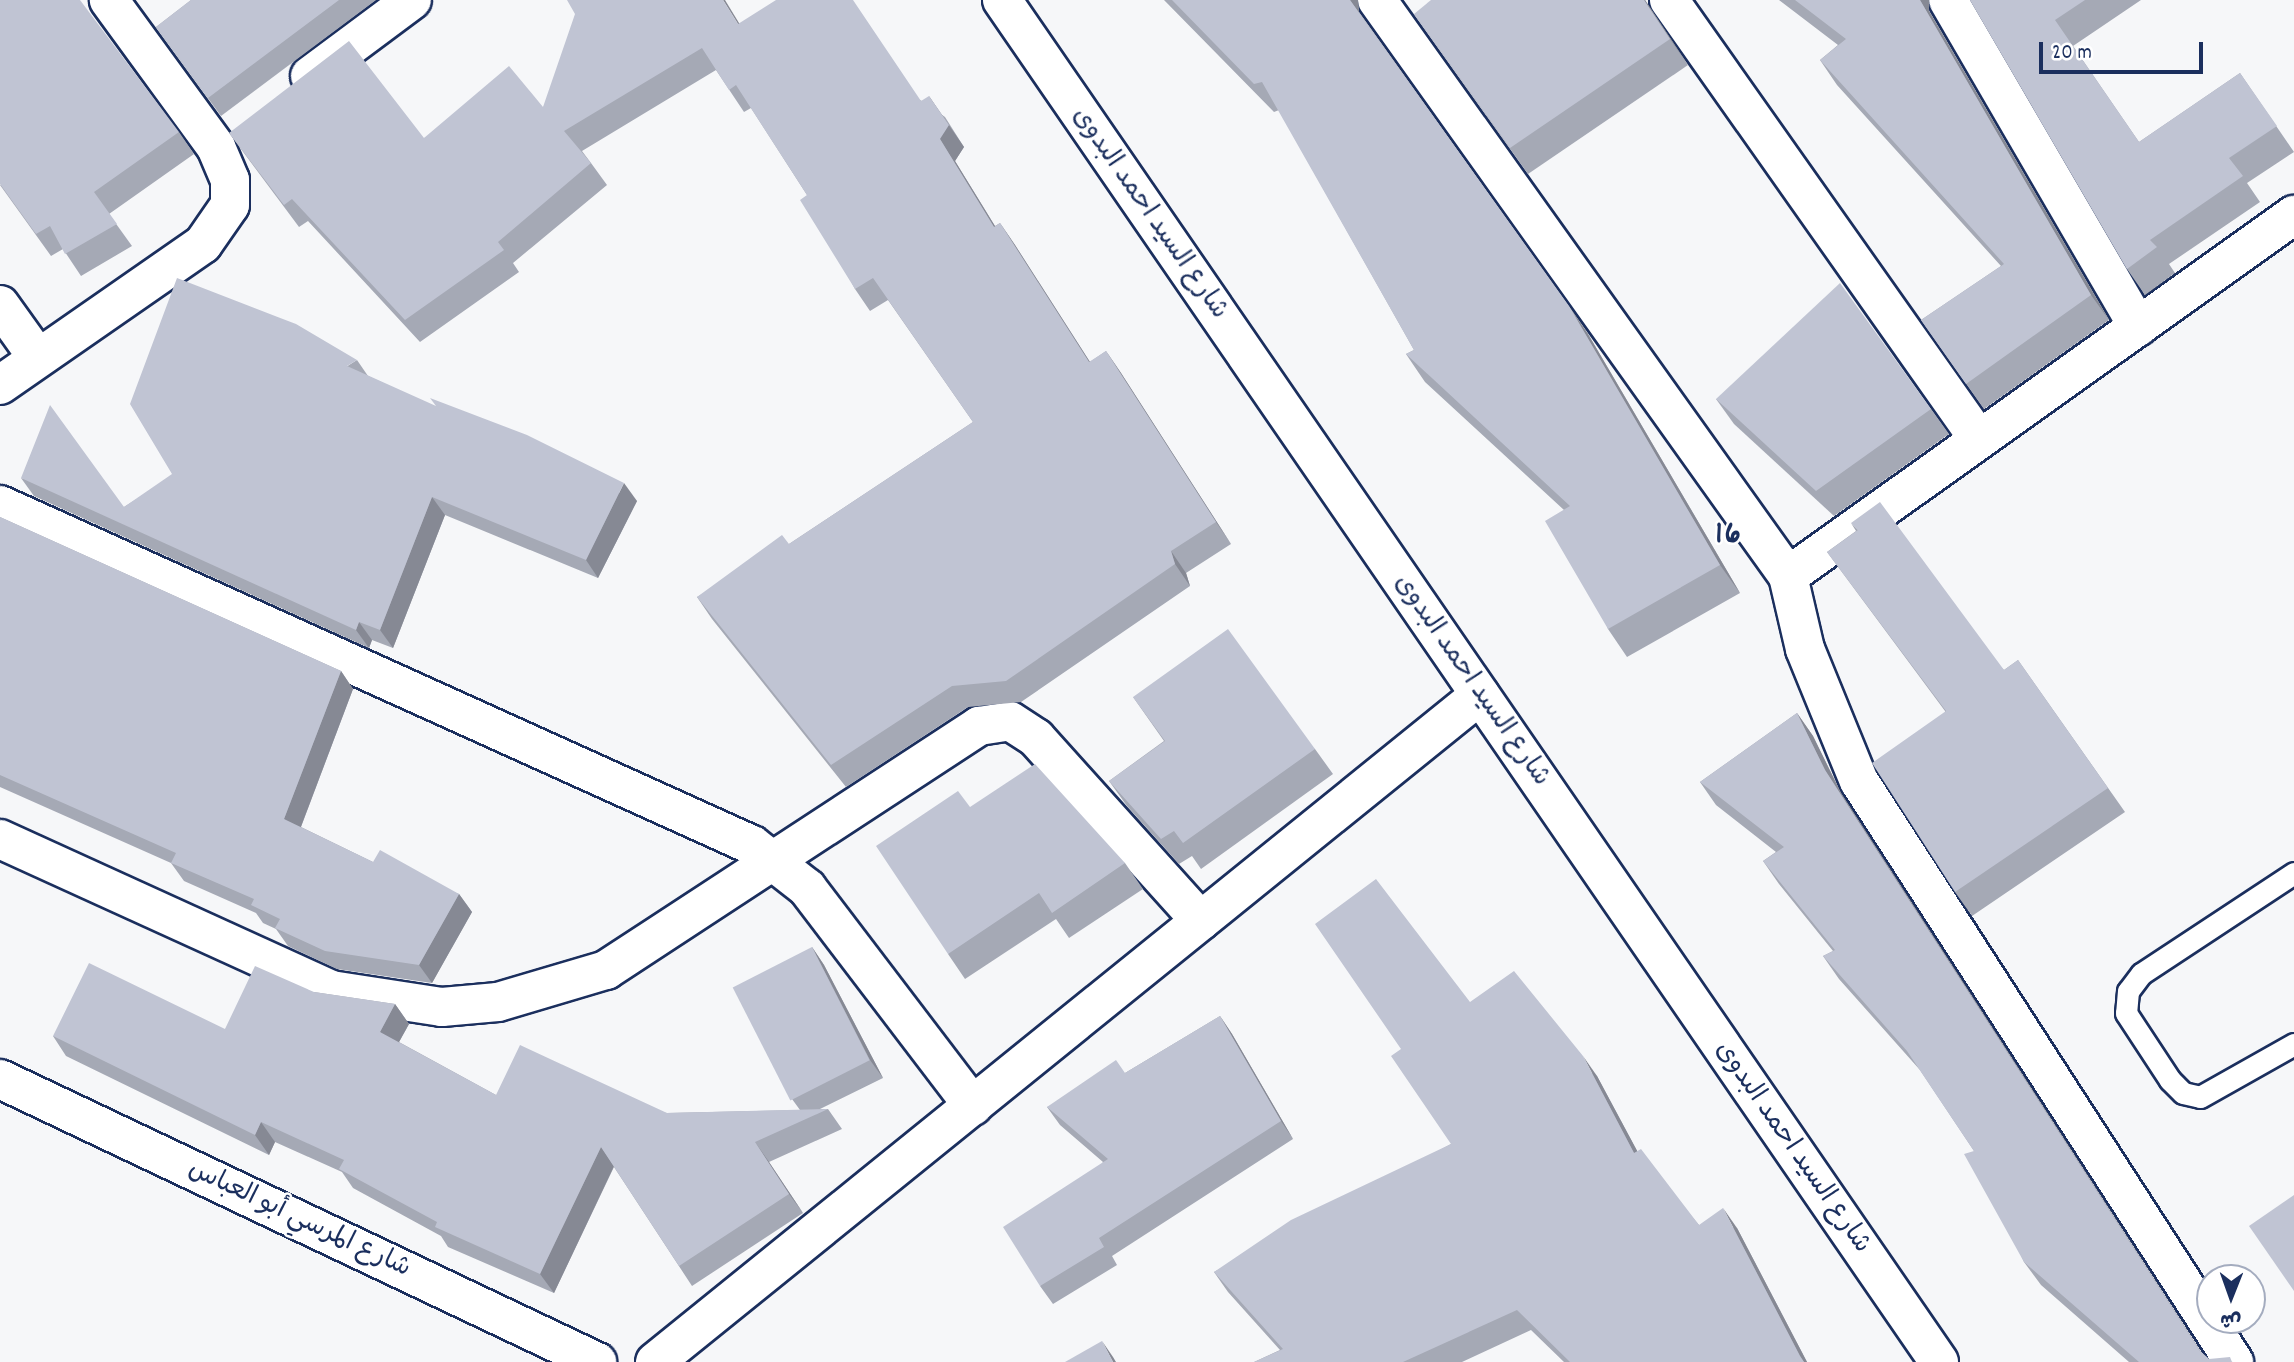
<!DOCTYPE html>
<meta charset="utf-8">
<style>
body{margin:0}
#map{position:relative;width:2294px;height:1362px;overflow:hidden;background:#f6f7f9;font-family:Dekko,"Playpen Sans Arabic",sans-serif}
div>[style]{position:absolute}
.roads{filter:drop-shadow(2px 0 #1b2f5e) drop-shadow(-2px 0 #1b2f5e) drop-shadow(0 2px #1b2f5e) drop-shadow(0 -2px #1b2f5e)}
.service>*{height:21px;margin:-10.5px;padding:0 10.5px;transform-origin:10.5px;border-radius:10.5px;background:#fff}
.minor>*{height:38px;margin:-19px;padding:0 19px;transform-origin:19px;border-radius:19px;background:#fff}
.wall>*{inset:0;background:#a5a9b5}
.shaded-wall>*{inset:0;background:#868994}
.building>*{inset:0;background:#c0c4d3;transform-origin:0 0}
span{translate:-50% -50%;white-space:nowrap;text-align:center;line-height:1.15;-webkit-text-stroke:5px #fff;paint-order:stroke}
.street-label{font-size:26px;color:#1b2f5e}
.district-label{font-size:33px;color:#1b2f5e;font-weight:700;letter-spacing:2px}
.north{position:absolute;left:2196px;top:1264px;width:70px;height:70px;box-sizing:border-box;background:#fff;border:2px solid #a4acbf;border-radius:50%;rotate:181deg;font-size:19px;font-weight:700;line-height:28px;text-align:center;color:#1b2f5e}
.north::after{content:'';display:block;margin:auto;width:24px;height:32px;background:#1b2f5e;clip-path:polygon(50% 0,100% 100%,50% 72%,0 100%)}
.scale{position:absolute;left:2039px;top:42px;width:164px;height:32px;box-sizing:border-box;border:4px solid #1b2f5e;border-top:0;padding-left:9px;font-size:21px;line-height:24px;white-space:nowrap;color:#1b2f5e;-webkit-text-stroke:5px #fff;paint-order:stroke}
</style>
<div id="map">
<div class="roads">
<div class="service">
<div style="left:2294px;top:873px;width:183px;rotate:146.6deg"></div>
<div style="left:2141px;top:974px;width:21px;rotate:127deg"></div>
<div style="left:2128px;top:991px;width:22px;rotate:95deg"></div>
<div style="left:2126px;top:1013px;width:80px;rotate:56.7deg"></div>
<div style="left:2170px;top:1080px;width:18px;rotate:45deg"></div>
<div style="left:2183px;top:1093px;width:17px;rotate:13deg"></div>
<div style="left:2200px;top:1097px;width:108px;rotate:-29.4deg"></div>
</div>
<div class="minor">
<div style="left:1002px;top:0;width:1653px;rotate:55.47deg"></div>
<div style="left:1377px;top:0;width:708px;rotate:54.49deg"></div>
<div style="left:1788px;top:576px;width:75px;rotate:76.9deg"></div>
<div style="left:1805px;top:649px;width:143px;rotate:67.8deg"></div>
<div style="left:1859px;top:781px;width:692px;rotate:57.16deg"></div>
<div style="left:1669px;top:0;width:536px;rotate:54.8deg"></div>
<div style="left:1948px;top:0;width:378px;rotate:59.8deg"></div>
<div style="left:310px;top:76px;width:127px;rotate:-36.7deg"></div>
<div style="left:0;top:305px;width:65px;rotate:54.4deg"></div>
<div style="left:0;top:385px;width:247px;rotate:-34.8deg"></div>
<div style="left:203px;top:244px;width:47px;rotate:-55.3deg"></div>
<div style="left:230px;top:205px;width:25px;rotate:-90deg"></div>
<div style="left:230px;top:180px;width:36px;rotate:-113deg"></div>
<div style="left:216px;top:147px;width:182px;rotate:-126.1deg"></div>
<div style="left:0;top:505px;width:825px;rotate:24.33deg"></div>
<div style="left:752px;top:845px;width:70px;rotate:38deg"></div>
<div style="left:807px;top:888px;width:274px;rotate:52.7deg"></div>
<div style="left:1788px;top:576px;width:622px;rotate:-35.51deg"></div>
<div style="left:0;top:839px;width:364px;rotate:24.5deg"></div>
<div style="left:331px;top:990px;width:112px;rotate:8.7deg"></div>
<div style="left:442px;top:1007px;width:56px;rotate:-5.1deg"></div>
<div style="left:498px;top:1002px;width:113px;rotate:-16.5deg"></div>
<div style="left:606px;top:970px;width:446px;rotate:-33.2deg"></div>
<div style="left:979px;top:726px;width:31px;rotate:-9deg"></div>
<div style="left:1010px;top:721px;width:31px;rotate:33deg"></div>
<div style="left:1036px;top:738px;width:246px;rotate:48deg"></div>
<div style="left:0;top:1079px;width:661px;rotate:25.36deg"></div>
<div style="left:655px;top:1362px;width:1061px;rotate:-38.96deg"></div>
</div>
</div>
<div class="wall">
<div style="clip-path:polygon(191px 0,376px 0,221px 116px,156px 27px)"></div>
<div style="clip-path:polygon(1164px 0,1358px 0,1359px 12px,1588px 334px,1740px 593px,1627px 657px,1608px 629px,1564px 510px,1425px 382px,1406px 354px,1414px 350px,1279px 110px,1274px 112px)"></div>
<div style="clip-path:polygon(1645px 0,1688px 65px,1528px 174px,1414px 14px)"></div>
<div style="clip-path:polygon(1779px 0,1929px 0,1929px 11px,2109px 320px,1984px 409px,1921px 320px,2001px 266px,1837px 85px,1820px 60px,1838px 45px)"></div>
<div style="clip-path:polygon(1970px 0,2141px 0,2073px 46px,2139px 142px,2240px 73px,2294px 152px,2247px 183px,2260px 202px,2169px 264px,2175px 273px,2145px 295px,2127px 269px)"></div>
<div style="clip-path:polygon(739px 23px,922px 101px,945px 117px,964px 147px,955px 161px,995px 226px,1000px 223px,1015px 245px,1090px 362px,1106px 351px,1121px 373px,1231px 544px,1186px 573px,1190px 586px,1021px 702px,968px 707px,846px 787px,712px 619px,697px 597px,789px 544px,973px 422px,888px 300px,870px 311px,855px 289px,807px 195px,751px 108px,744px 112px,716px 70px,582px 151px,591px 163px,607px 185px,513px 263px,519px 272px,420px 342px,308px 221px,299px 227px,229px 133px,424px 138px,543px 107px)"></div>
<div style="clip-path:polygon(179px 132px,194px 154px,109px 214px,132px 246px,81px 276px,63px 249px,51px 256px,0 185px)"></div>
<div style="clip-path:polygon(357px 360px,368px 376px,637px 501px,598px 578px,445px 515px,393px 648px,372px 640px,369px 648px,34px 496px,21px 478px,124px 507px)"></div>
<div style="clip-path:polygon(1716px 399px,1931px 409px,1949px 434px,1834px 516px,1734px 424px)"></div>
<div style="clip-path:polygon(0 517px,341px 671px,353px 689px,301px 827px,373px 862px,459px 894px,472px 912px,432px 983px,337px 969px,288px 946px,276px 929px,263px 923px,256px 913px,184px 881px,171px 863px,0 787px)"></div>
<div style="clip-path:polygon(1851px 523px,2004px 670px,2018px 660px,2125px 812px,1972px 916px,1955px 892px,1945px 711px,1827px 552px,1856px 531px)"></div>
<div style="clip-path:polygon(1133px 697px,1315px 749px,1333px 774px,1201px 869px,1192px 856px,1179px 864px,1127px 806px,1109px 781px,1164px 741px)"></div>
<div style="clip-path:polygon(1797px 713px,1813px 736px,1841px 793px,2202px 1353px,2209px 1359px,2233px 1362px,2129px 1362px,2041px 1285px,2024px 1262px,1974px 1151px,1920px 1070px,1839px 979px,1823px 956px,1833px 951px,1779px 884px,1763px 861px,1776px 852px,1716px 805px,1700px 782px)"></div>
<div style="clip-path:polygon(970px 807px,1125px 863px,1143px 889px,1069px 938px,1056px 919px,965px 979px,948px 954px)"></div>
<div style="clip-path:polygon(812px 947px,824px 965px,883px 1078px,820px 1109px,828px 1109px,842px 1129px,769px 1162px,803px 1213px,692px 1286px,614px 1167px,554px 1293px,448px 1247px,441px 1236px,353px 1188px,342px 1172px,275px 1142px,269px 1155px,66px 1056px,53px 1036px,225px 1029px,314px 992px,395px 1004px,409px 1024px,399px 1042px,496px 1095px,667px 1113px,800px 1110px,792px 1099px)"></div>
<div style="clip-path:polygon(1470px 1002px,1597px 1076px,1637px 1151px,1699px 1225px,1737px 1228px,1807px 1362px,1564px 1362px,1531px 1330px,1462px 1362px,1254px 1362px,1280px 1350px,1228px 1292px,1214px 1272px,1451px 1144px)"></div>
<div style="clip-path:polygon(1220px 1016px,1232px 1034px,1293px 1139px,1112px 1256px,1117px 1265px,1053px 1304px,1040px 1286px,1103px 1162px,1060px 1125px,1047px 1107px,1125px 1073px)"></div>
</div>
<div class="shaded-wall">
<div style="clip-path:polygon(723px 0,725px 0,753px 46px,738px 24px)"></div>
<div style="clip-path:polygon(1350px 0,1358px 0,1359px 13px)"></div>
<div style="clip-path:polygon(1644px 0,1645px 0,1688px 65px,1670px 39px)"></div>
<div style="clip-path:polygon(1920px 0,1929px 0,1929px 11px,2109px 320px,2091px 295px)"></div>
<div style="clip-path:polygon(929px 96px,964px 147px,955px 161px,1009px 249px,994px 227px,940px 139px)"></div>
<div style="clip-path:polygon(1000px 223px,1015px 245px,1104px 384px,1089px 362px)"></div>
<div style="clip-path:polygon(1569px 306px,1588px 334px,1740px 593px,1720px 565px)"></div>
<div style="clip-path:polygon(1106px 351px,1121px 373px,1231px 544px,1216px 522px)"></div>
<div style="clip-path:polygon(624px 483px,637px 501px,598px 578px,586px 560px)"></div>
<div style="clip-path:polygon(432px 497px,445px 515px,393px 648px,380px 630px)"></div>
<div style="clip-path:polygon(1171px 551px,1186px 573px,1190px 586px,1175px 564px)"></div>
<div style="clip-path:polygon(359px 622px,372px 640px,369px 648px,356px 630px)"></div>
<div style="clip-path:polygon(341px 671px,353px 689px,297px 837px,284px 819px)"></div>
<div style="clip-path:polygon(1797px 713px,1813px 736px,1841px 793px,2208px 1362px,1825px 770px)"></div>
<div style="clip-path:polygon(459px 894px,472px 912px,432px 983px,419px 965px)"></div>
<div style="clip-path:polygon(812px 947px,824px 965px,883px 1078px,870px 1060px)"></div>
<div style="clip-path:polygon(395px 1004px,409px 1024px,394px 1051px,380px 1032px)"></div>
<div style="clip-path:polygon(1220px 1016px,1232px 1034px,1293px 1139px,1281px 1121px)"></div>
<div style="clip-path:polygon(1583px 1056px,1597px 1076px,1649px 1173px,1634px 1153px)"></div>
<div style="clip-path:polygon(261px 1122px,275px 1142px,269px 1155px,255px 1135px)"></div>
<div style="clip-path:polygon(755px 1142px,769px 1162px,803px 1213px,789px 1194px)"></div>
<div style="clip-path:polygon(601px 1147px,614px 1166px,554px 1293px,540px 1274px)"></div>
<div style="clip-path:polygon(1723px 1208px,1737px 1228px,1807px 1362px,1804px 1362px,1800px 1356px)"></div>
<div style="clip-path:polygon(1102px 1341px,1113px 1357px,1116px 1362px,1113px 1362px)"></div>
</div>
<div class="building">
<div style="clip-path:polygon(0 0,80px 0,179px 132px,94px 192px,117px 224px,65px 254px,50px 226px,36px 234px,0 184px)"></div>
<div style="clip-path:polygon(191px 0,339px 0,208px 98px,156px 27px)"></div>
<div style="clip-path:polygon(567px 0,723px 0,738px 24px,776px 0,853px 0,921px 101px,929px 96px,949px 125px,940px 139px,994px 227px,1000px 223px,1089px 362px,1106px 351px,1216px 522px,1171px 551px,1175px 564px,1006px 681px,952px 686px,831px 765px,697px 597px,782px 535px,789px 544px,973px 422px,873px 278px,855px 289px,800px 200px,807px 195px,736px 85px,729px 90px,702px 48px,564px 131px,591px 163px,498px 242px,504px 250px,405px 320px,292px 199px,284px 205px,229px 133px,349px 41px,424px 138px,509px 66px,543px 107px,575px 14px)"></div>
<div style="clip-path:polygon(1172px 0,1350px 0,1569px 306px,1720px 565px,1608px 629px,1545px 521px,1570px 506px,1406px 354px,1414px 350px,1262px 82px,1254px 84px)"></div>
<div style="clip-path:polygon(1431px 0,1644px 0,1670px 39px,1510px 148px,1414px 14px)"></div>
<div style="clip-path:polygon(1795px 0,1920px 0,2091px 295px,1966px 384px,1921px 320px,2004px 264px,1820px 60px,1846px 39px)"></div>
<div style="clip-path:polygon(1970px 0,2085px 0,2055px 20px,2139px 142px,2240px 73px,2277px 126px,2229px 158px,2243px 176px,2150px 240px,2157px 247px,2127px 269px)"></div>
<div style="clip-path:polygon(177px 278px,296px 324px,357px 360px,347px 366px,436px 406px,430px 398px,527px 435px,624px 483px,586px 560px,432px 497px,380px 630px,359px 622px,356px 630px,21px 478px,50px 405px,124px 507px,172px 474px,130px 404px)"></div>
<div style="clip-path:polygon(1840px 283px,1931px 409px,1816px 491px,1716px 399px)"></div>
<div style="clip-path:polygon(1880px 502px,2004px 670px,2018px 660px,2108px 788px,1955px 892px,1872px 763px,1946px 711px,1827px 552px,1858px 530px,1851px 523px)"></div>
<div style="clip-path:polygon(0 517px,341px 671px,284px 819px,373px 862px,380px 850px,459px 894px,419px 965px,325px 951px,275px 928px,280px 919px,251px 905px,254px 899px,171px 863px,176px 853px,0 775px)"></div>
<div style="clip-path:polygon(1228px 629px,1315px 749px,1183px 843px,1174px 831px,1161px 839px,1109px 781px,1165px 741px,1133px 697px)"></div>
<div style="clip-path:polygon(1797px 713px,1825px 770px,2200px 1351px,2209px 1359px,2230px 1357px,2232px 1362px,2139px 1362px,2024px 1262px,1964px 1154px,1974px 1151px,1907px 1051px,1823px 956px,1835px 950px,1763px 861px,1784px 847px,1700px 782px)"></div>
<div style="clip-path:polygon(1035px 764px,1125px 863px,1052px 913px,1039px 893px,948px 954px,876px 846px,958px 791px,970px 807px)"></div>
<div style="clip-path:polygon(1376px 879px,1470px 1002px,1514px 971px,1583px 1056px,1634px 1153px,1641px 1149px,1699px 1225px,1723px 1208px,1800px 1356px,1804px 1362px,1570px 1362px,1517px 1310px,1403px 1362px,1254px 1362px,1283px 1349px,1214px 1272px,1291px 1220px,1451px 1144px,1391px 1056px,1401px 1049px,1315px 924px)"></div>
<div style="left:812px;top:947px;width:127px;height:89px;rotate:63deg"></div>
<div style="clip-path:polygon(89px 963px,225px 1029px,255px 966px,314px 992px,395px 1004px,380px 1032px,496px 1095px,520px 1045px,667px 1113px,828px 1109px,755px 1142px,789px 1194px,679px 1266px,601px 1147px,540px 1274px,435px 1227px,437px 1222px,339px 1169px,344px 1160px,261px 1122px,255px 1135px,53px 1036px)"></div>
<div style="clip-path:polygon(1220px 1016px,1281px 1121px,1099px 1238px,1104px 1247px,1040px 1286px,1003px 1227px,1108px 1159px,1047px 1107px,1116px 1060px,1125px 1073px)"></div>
<div style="clip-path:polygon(2294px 1195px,2294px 1291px,2249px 1226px)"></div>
<div style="clip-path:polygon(1102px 1341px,1113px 1362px,1065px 1362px)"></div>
</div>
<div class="street-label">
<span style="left:1149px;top:214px;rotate:55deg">شارع السيد احمد البدوى</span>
<span style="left:1471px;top:681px;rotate:55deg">شارع السيد احمد البدوى</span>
<span style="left:1792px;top:1148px;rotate:55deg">شارع السيد احمد البدوى</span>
<span style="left:299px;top:1220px;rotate:25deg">شارع المرسي أبو العباس</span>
</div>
<div class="district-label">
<span style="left:1729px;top:536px">16</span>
</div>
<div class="north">ش</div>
<div class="scale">20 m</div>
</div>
